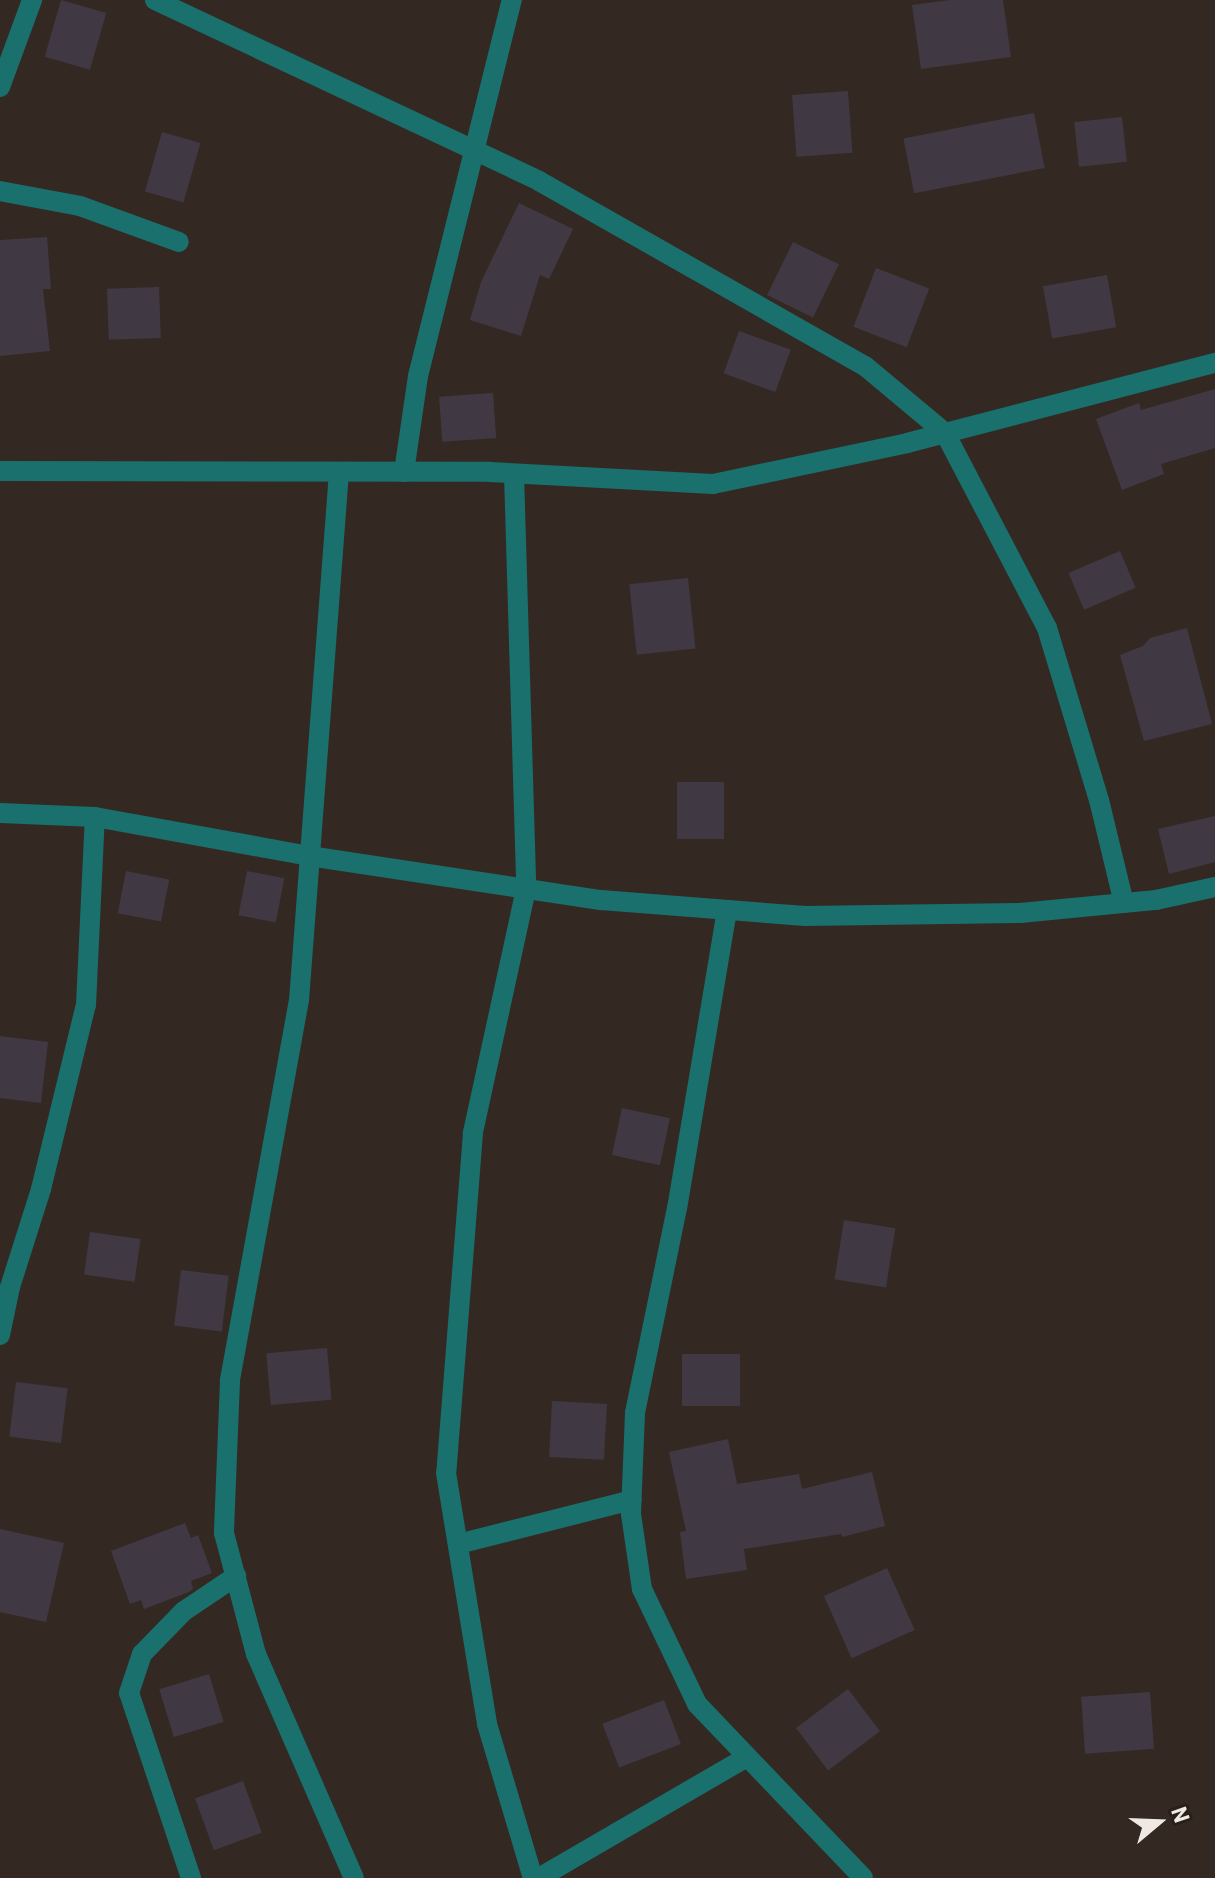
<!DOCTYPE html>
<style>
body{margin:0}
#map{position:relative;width:1215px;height:1878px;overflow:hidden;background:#332922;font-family:Barlow,sans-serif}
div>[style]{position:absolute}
.building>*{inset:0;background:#403944;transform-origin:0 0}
.minor>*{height:20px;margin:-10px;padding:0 10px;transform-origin:10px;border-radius:10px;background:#1a706d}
span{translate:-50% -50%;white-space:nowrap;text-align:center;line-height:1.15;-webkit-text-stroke:7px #291f18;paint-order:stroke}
.north{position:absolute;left:1119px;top:1782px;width:80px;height:80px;-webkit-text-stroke:6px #291f18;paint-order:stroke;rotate:71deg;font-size:22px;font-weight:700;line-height:32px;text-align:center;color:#efe9e4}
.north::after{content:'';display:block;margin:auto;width:28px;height:36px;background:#efe9e4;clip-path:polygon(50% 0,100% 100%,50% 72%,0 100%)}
</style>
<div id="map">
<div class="building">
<div style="left:61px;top:0;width:47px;height:59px;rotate:16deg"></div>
<div style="clip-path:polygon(950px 0,1003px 0,1011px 57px,921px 69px,912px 5px)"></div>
<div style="left:848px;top:91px;width:62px;height:56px;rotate:86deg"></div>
<div style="left:1034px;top:113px;width:56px;height:133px;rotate:79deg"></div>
<div style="left:1122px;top:117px;width:45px;height:48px;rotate:84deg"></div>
<div style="left:162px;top:132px;width:40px;height:62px;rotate:16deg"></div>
<div style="clip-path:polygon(519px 203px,573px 229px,549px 279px,540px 275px,521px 336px,470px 320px,481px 282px)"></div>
<div style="clip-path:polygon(47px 237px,51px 289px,43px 289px,50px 351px,0 356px,0 240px)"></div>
<div style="left:793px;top:242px;width:51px;height:59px;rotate:26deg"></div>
<div style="left:876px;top:268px;width:57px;height:63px;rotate:21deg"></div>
<div style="left:1107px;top:275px;width:53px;height:65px;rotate:80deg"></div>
<div style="left:159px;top:287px;width:51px;height:52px;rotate:88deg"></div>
<div style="left:739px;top:331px;width:55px;height:45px;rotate:20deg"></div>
<div style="clip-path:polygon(1215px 389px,1215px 448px,1161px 464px,1164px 474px,1122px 490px,1096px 419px,1139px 403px,1141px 410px)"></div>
<div style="left:493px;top:393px;width:45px;height:54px;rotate:86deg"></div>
<div style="left:1120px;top:551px;width:40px;height:56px;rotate:67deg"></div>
<div style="left:688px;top:578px;width:71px;height:59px;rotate:84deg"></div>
<div style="clip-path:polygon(1187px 628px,1212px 724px,1144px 741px,1120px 655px,1143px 646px,1150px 638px)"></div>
<div style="left:677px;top:782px;width:47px;height:57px"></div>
<div style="clip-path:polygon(1215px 816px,1215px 862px,1169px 874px,1158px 829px)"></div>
<div style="left:126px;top:871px;width:44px;height:43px;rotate:11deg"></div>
<div style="left:247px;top:871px;width:38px;height:45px;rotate:11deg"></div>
<div style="clip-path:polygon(0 1036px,48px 1042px,41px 1103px,0 1098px)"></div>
<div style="left:622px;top:1108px;width:49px;height:48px;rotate:12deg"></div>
<div style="left:844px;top:1220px;width:52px;height:60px;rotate:9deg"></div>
<div style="left:90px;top:1232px;width:51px;height:43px;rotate:8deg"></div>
<div style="left:181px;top:1270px;width:48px;height:56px;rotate:7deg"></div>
<div style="left:327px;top:1348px;width:52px;height:61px;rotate:85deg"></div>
<div style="left:682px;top:1354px;width:58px;height:52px"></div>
<div style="left:16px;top:1382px;width:52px;height:55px;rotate:7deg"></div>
<div style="left:552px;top:1401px;width:55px;height:56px;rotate:3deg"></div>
<div style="clip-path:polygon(728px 1439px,737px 1484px,799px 1474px,802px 1489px,872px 1472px,885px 1526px,842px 1537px,841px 1534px,744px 1549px,747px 1570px,686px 1579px,680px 1532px,686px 1531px,669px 1452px)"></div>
<div style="clip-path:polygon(185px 1523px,191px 1538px,198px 1535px,212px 1573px,191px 1581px,193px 1589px,189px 1592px,144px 1609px,141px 1600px,130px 1604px,111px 1551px)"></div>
<div style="clip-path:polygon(0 1529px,64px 1543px,46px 1622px,0 1612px)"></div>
<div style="left:887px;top:1568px;width:68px;height:69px;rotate:66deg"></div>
<div style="left:209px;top:1674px;width:50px;height:52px;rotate:73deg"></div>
<div style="left:848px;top:1689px;width:53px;height:65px;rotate:53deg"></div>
<div style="left:1150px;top:1692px;width:57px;height:69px;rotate:86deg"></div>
<div style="left:664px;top:1700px;width:47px;height:66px;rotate:69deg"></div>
<div style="left:243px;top:1781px;width:55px;height:51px;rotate:70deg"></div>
</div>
<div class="minor">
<div style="left:155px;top:0;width:425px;rotate:25.2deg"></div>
<div style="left:539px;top:181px;width:375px;rotate:29.6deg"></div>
<div style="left:865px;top:366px;width:104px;rotate:39.9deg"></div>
<div style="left:945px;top:433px;width:220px;rotate:62.4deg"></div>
<div style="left:1047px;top:628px;width:180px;rotate:73.2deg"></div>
<div style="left:1099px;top:800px;width:106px;rotate:76.4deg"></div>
<div style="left:0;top:87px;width:93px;rotate:-69.8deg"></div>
<div style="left:0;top:191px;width:81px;rotate:10.6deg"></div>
<div style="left:80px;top:206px;width:105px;rotate:20deg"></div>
<div style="left:0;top:471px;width:490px;rotate:0.1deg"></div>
<div style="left:490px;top:472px;width:223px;rotate:3.1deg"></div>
<div style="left:713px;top:484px;width:198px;rotate:-11.9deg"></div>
<div style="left:907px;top:443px;width:318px;rotate:-14.6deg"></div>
<div style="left:339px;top:472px;width:530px;rotate:94.33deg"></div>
<div style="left:299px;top:1000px;width:387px;rotate:100.3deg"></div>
<div style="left:230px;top:1381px;width:152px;rotate:92.3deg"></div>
<div style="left:224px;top:1533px;width:125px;rotate:75.2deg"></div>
<div style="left:256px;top:1654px;width:244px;rotate:66.4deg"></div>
<div style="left:404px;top:472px;width:97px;rotate:-81.7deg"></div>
<div style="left:418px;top:376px;width:388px;rotate:-76deg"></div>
<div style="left:514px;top:474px;width:415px;rotate:88.3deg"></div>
<div style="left:526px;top:889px;width:250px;rotate:102.3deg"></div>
<div style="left:473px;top:1133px;width:341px;rotate:94.5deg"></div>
<div style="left:446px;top:1473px;width:254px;rotate:80.7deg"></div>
<div style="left:487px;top:1724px;width:161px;rotate:73.4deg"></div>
<div style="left:0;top:813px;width:95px;rotate:2.4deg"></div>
<div style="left:95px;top:817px;width:218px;rotate:10.3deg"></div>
<div style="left:309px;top:856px;width:295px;rotate:8.6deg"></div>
<div style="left:601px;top:900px;width:205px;rotate:4.5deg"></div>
<div style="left:805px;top:916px;width:215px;rotate:-0.8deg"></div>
<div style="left:1020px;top:913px;width:137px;rotate:-5.5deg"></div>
<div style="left:1156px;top:900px;width:60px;rotate:-12.4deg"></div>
<div style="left:727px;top:910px;width:302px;rotate:99.5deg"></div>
<div style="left:677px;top:1208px;width:209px;rotate:101.6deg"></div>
<div style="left:635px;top:1413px;width:101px;rotate:92.3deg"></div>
<div style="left:631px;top:1514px;width:76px;rotate:81.7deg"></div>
<div style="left:642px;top:1589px;width:127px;rotate:64.4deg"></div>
<div style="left:697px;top:1704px;width:240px;rotate:46.3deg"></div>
<div style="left:0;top:1335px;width:49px;rotate:-78.2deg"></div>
<div style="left:10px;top:1287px;width:103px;rotate:-72.4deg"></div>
<div style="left:41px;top:1189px;width:189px;rotate:-76.3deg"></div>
<div style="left:86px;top:1005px;width:188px;rotate:-87.3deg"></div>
<div style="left:458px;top:1544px;width:179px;rotate:-14.2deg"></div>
<div style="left:191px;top:1878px;width:195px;rotate:-108.5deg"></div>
<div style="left:129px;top:1693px;width:41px;rotate:-71.6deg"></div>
<div style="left:142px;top:1654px;width:60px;rotate:-45.7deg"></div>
<div style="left:184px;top:1611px;width:63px;rotate:-33.9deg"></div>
<div style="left:539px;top:1878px;width:241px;rotate:-30.2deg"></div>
</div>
<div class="north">N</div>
</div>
